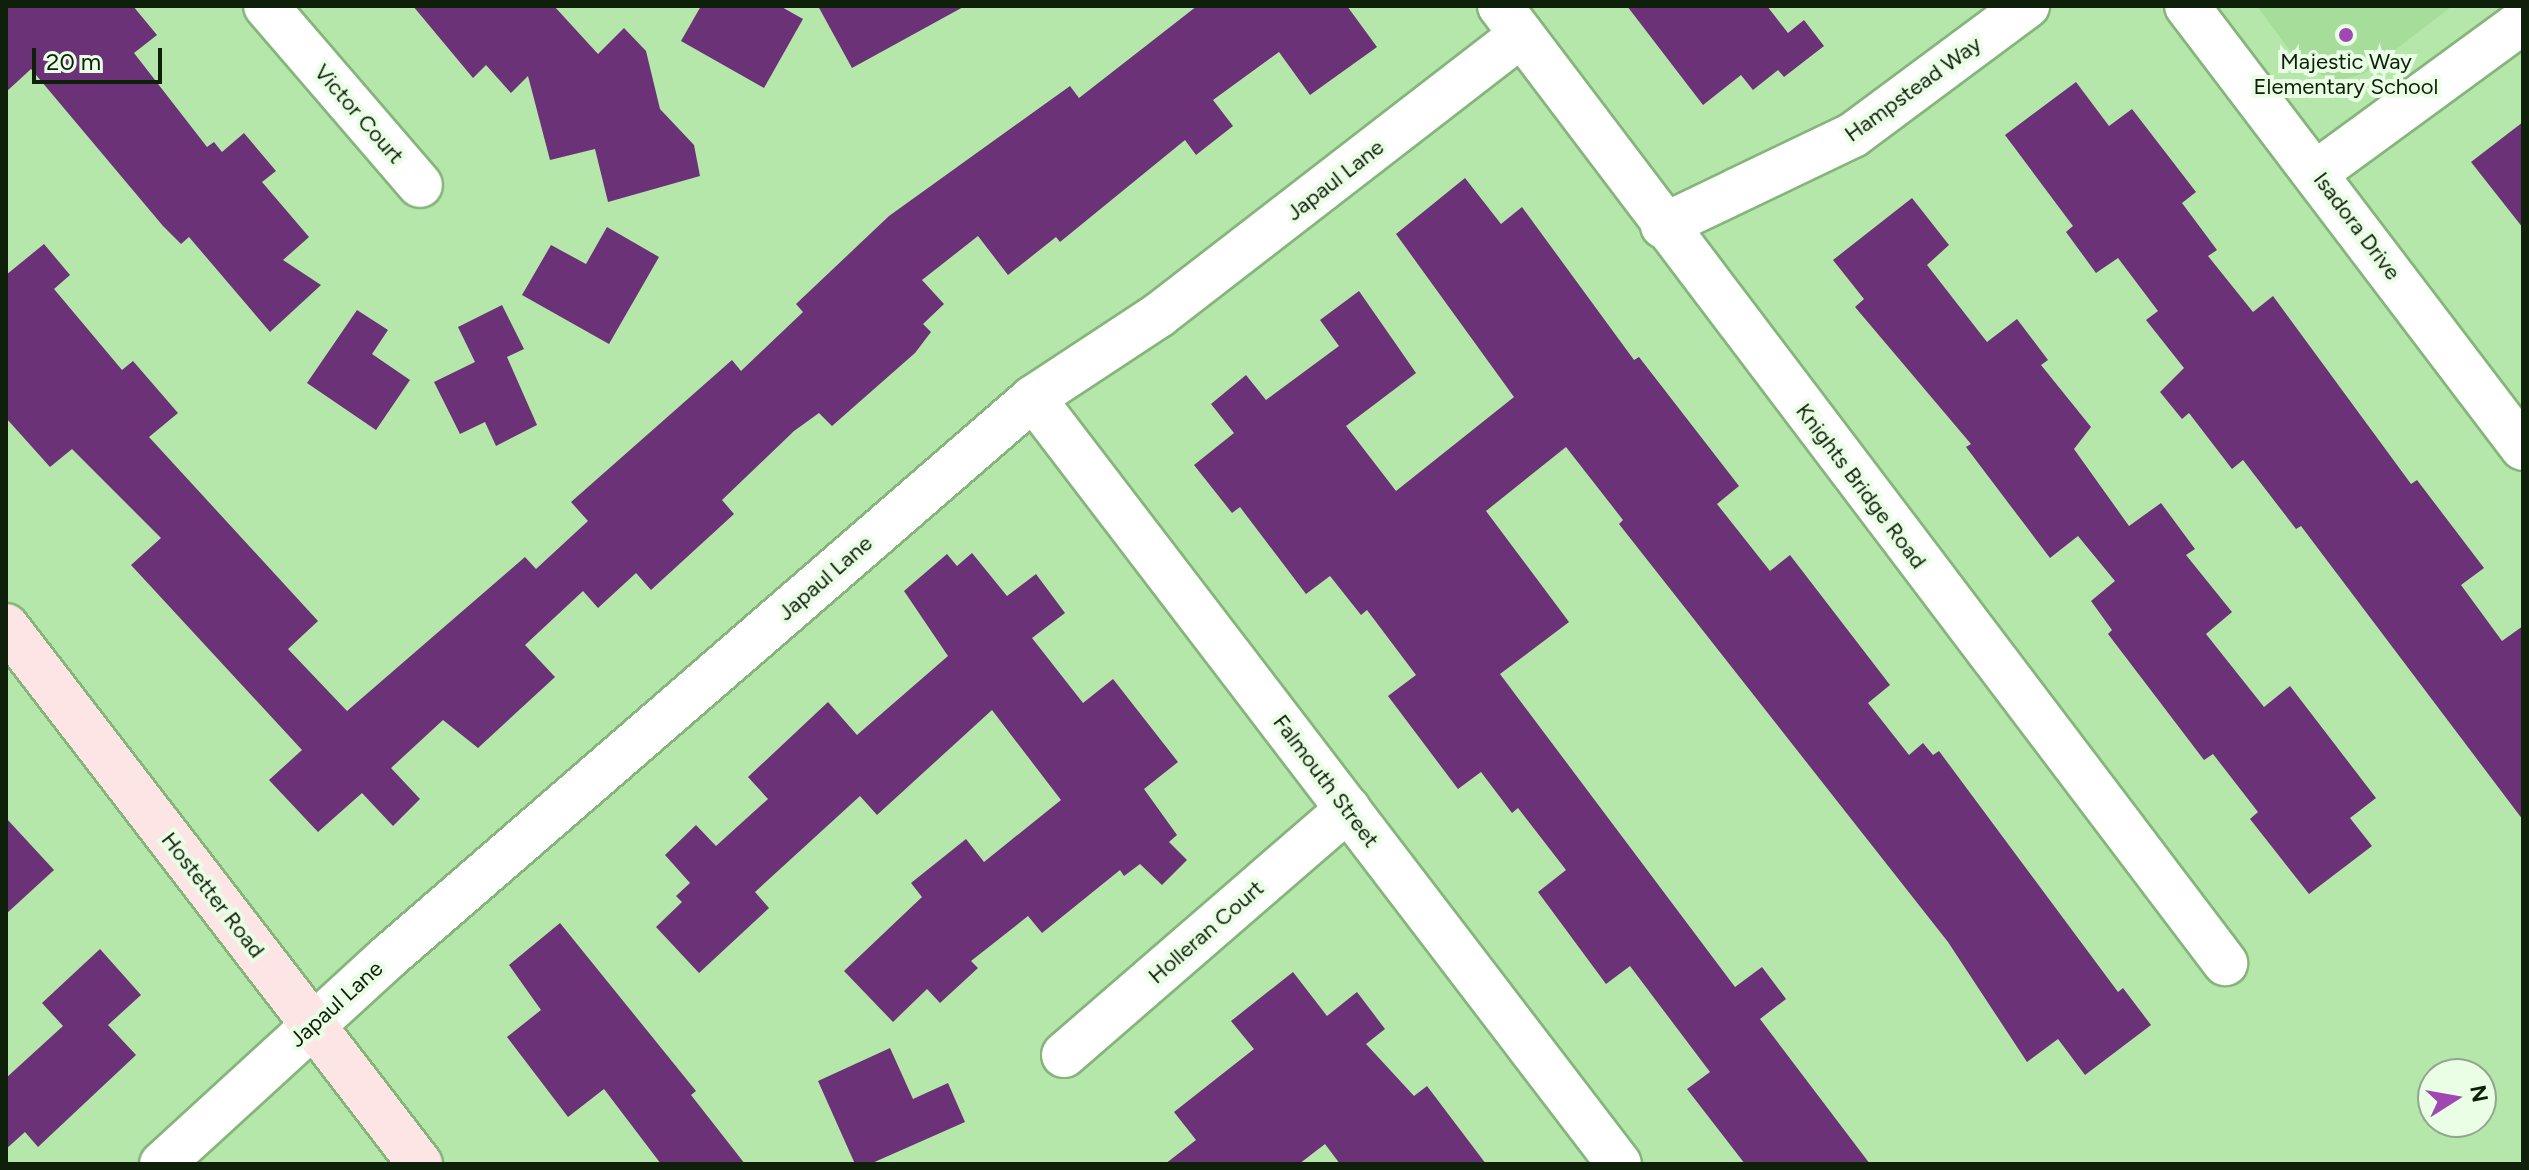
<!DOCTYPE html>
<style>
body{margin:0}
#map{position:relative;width:2529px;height:1170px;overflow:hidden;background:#b5e6aa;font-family:Figtree,sans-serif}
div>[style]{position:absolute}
.built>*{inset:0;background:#a6dd9a}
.building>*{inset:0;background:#6b3277}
.roads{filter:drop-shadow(2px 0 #85b57b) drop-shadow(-2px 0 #85b57b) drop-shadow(0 2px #85b57b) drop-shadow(0 -2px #85b57b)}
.minor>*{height:44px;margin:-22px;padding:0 22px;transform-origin:22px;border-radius:22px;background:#fff}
.secondary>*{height:44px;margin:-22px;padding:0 22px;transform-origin:22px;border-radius:22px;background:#fde5e5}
.dots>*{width:22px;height:22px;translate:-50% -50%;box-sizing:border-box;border:4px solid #eafee6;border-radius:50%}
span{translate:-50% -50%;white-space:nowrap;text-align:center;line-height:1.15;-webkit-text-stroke:8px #eafee6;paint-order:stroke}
.poi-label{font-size:22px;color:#0e200a}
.street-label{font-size:22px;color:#0e200a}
.frame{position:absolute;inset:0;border:8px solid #0e200a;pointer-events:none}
.north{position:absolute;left:2417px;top:1058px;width:80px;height:80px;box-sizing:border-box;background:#eafee6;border:2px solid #92a58e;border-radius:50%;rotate:79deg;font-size:22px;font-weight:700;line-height:32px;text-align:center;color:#0e200a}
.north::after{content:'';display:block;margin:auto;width:28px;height:36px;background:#a047b3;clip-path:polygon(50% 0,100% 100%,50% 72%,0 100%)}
.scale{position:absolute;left:32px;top:48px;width:130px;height:36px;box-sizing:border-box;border:4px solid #0e200a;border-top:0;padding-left:10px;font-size:24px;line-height:28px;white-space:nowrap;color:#0e200a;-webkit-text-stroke:6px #eafee6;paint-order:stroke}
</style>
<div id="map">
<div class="built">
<div style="clip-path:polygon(2257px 6px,2452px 6px,2365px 73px,2335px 82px,2300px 64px)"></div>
</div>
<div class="building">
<div style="clip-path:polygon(6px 6px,133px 6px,157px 35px,134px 53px,207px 147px,214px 142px,222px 152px,244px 133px,276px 171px,262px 182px,309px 237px,283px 260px,321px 285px,270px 332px,189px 237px,181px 244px,163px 226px,31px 69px,6px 92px)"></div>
<div style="clip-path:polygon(413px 6px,554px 6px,598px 54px,624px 28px,646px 51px,660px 109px,694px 145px,700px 176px,608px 202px,595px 149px,550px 160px,528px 76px,511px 93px,486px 65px,473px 78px)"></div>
<div style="clip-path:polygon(701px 6px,780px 6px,803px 19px,764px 88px,681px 41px)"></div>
<div style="clip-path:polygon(818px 6px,965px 6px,852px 68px)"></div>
<div style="clip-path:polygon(1197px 6px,1347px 6px,1377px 47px,1310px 95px,1279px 52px,1213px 100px,1233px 126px,1196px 155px,1185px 140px,1060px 242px,1056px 237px,1008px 275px,978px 236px,922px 280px,944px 304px,923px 324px,931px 332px,915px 353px,832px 426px,819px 413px,794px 431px,722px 500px,734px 514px,651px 590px,636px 573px,598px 608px,583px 591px,525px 645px,555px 677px,478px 748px,443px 720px,391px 768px,420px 799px,393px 826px,362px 793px,318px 832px,269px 780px,302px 750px,131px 565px,161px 538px,72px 449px,50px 467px,6px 418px,6px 275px,44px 244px,70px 275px,54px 289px,122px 370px,133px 361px,178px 413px,149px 437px,318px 621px,288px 649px,347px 711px,525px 557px,536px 569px,588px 521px,571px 502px,732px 360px,741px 371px,803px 312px,796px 304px,889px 216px,1070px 86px,1079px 98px)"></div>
<div style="clip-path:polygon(1627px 6px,1767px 6px,1788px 33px,1804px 20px,1824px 46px,1784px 77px,1778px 70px,1753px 90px,1741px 75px,1703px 105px)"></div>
<div style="clip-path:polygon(2076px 82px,2109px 126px,2132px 109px,2196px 192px,2182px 203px,2217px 250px,2208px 256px,2253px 312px,2273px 296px,2411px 484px,2417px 480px,2484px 568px,2461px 585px,2502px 641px,2523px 626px,2523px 820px,2301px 526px,2296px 529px,2243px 460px,2232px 469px,2189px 413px,2182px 419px,2160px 392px,2184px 368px,2146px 320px,2158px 311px,2118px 258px,2096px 273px,2066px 232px,2073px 226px,2005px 135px)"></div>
<div style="clip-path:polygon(2523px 122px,2523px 228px,2471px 162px)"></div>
<div style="clip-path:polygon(1465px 178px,1501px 224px,1522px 207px,1634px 360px,1639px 357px,1739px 486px,1717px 504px,1770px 571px,1790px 555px,1890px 685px,1868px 703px,1909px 755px,1923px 743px,1933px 755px,1939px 751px,2118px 992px,2123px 988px,2151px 1025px,2085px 1075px,2058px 1039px,2027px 1062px,1948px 942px,1619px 524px,1623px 520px,1566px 447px,1486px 511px,1569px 622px,1500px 674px,1735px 987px,1762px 967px,1786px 999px,1760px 1019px,1870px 1164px,1745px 1164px,1687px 1089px,1710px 1072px,1630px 966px,1606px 984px,1538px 892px,1566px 870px,1518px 808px,1512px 813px,1481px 772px,1458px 789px,1388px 696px,1416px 675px,1367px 610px,1361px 615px,1330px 576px,1306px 594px,1240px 507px,1232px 513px,1194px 465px,1234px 433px,1211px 404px,1246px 375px,1266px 400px,1339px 346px,1320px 320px,1359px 291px,1416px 373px,1346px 426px,1396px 491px,1514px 397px,1396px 234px)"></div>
<div style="clip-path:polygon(1912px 198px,1949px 245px,1927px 265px,1987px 342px,2017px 319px,2048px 360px,2041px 365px,2091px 427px,2074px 449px,2129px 526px,2161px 503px,2195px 549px,2186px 555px,2232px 612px,2206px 634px,2264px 707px,2290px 686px,2376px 798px,2350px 818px,2372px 846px,2309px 894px,2250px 819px,2258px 812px,2213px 754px,2204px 760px,2108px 634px,2112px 630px,2091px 601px,2115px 581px,2078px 536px,2050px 558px,1966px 447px,1971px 444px,1855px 307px,1864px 299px,1833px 260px)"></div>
<div style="clip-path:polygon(607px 227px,659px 257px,609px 344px,522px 295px,551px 245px,586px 264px)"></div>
<div style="clip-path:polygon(502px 305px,524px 349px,507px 357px,537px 425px,496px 446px,485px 422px,460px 434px,434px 382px,475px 362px,458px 327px)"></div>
<div style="clip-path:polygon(357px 310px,388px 330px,372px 354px,410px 380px,376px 430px,307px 383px)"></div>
<div style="clip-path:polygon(972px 553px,1007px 596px,1036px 574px,1065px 613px,1032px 638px,1083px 703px,1113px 679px,1178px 762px,1144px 789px,1177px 835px,1169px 842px,1187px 860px,1162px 885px,1140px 864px,1124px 876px,1120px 870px,1042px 933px,1028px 916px,971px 961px,978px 968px,940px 1003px,927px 989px,893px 1022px,844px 971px,922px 897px,911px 883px,966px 839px,984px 862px,1061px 800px,992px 710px,877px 815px,860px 796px,755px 892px,769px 908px,699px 973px,656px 927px,682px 902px,676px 896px,690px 883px,665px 855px,696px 825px,716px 846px,768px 799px,748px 777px,828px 702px,857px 735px,948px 656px,904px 591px,947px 554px,957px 566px)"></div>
<div style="clip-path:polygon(6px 818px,54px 870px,6px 914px)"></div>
<div style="clip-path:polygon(560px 923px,696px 1091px,691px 1095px,745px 1164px,661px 1164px,604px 1089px,568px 1117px,507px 1037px,541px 1010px,509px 965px)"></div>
<div style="clip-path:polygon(100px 949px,141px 995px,108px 1025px,136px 1055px,38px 1147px,25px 1132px,6px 1149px,6px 1078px,63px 1026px,42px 1003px)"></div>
<div style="clip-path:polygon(1293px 972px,1327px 1016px,1357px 992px,1385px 1029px,1366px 1044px,1414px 1096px,1427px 1086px,1486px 1164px,1340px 1164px,1325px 1144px,1299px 1164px,1165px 1164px,1196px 1140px,1174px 1112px,1254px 1049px,1231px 1021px)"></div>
<div style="clip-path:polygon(890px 1048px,913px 1099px,948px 1083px,965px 1122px,870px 1164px,855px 1164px,818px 1081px)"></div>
</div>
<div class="roads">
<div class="minor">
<div style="left:266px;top:6px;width:236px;rotate:49.3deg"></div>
<div style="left:1500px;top:6px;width:1201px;rotate:52.85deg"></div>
<div style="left:2187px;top:6px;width:555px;rotate:52.76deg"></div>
<div style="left:2317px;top:172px;width:255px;rotate:-36.2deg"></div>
<div style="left:1663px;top:226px;width:211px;rotate:-25.6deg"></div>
<div style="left:1853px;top:135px;width:217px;rotate:-36.6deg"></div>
<div style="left:1033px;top:398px;width:964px;rotate:52.58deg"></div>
<div style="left:1064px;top:1055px;width:376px;rotate:-40.9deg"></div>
<div style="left:162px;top:1164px;width:306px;rotate:-42.5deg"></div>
<div style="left:388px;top:957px;width:854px;rotate:-40.91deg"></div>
<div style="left:1033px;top:398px;width:151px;rotate:-33.4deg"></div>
<div style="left:1159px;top:315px;width:458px;rotate:-37.7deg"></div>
</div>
<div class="secondary">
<div style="left:6px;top:626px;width:679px;rotate:52.42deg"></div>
</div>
</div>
<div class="dots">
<div style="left:2346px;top:35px;background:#a047b3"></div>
</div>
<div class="poi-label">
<span style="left:2346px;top:74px">Majestic Way<br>Elementary School</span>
</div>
<div class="street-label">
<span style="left:1913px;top:89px;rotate:-36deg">Hampstead Way</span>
<span style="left:359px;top:114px;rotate:49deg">Victor Court</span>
<span style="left:1335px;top:180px;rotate:-38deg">Japaul Lane</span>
<span style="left:2357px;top:226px;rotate:53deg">Isadora Drive</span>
<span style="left:1861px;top:486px;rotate:53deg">Knights Bridge Road</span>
<span style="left:825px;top:578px;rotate:-41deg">Japaul Lane</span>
<span style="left:1326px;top:781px;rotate:53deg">Falmouth Street</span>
<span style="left:213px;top:895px;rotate:52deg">Hostetter Road</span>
<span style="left:1206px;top:932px;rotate:-41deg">Holleran Court</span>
<span style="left:336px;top:1004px;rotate:-42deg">Japaul Lane</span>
</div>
<div class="frame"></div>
<div class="north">N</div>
<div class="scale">20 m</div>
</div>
